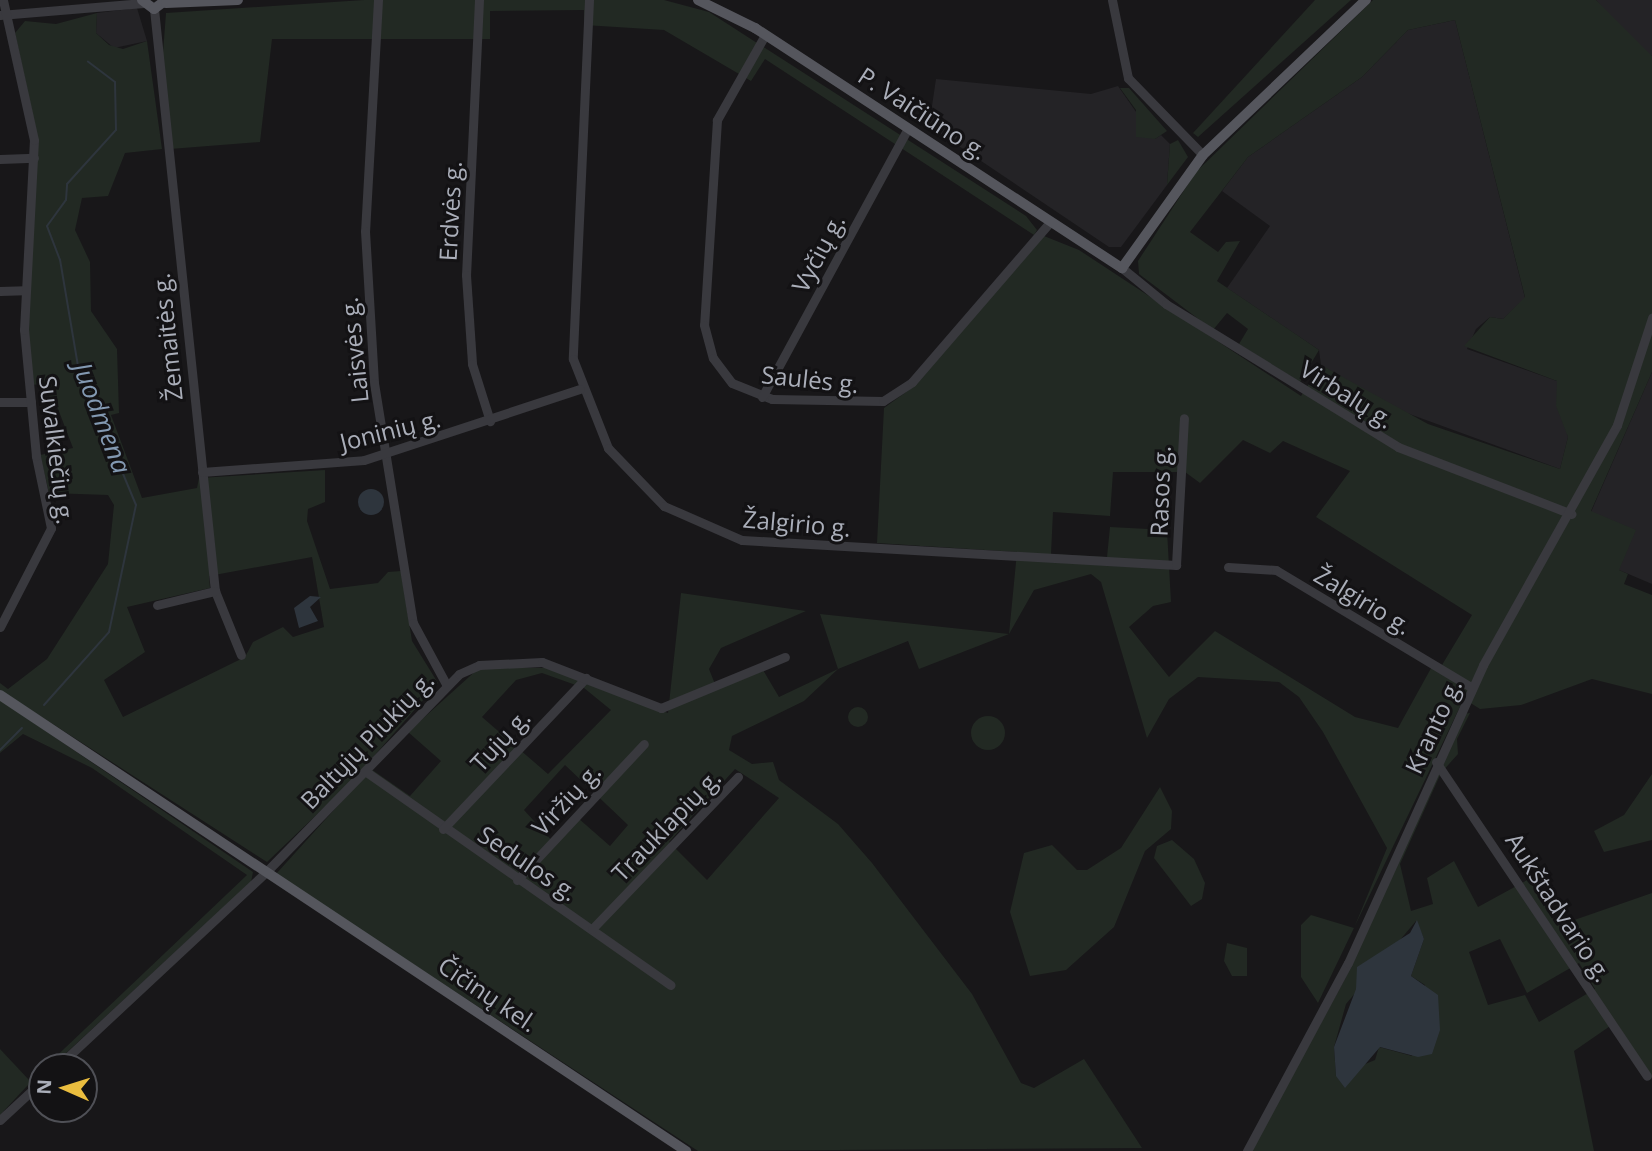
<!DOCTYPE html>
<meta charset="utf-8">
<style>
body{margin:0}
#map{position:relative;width:1652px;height:1151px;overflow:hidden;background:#181719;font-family:"Open Sans",sans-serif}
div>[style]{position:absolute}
.built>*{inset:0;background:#242326}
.green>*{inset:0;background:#222923}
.round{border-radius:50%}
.water>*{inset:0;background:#2e353d}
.stream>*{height:2px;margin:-1px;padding:0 1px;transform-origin:1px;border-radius:1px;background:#2e353d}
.minor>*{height:9px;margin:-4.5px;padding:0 4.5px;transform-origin:4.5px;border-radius:4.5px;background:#39393e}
.major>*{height:10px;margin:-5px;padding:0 5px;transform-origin:5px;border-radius:5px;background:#55565d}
span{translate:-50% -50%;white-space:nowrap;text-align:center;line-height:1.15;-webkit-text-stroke:6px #131214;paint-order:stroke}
.street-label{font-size:24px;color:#aaaeb9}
.water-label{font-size:26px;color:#8399b2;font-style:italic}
.north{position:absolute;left:28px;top:1053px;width:70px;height:70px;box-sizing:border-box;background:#131214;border:2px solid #4f5056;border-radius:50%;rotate:273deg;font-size:19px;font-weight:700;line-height:28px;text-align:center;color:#aaaeb9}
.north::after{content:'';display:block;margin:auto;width:24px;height:32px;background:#eabd3f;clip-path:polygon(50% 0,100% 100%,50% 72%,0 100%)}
</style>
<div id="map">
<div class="built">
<div style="clip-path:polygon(1596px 0,1652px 0,1652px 56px,1639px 50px)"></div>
<div style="clip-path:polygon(137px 8px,147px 41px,114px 48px,96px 33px,97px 13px)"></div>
<div style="clip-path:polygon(1455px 20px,1525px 298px,1503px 319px,1490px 317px,1476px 329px,1467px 349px,1557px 381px,1568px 437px,1560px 469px,1393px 408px,1321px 365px,1319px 350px,1227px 288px,1270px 226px,1222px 191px,1248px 157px,1362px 77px,1408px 30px)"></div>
<div style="clip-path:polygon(936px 79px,1091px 94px,1118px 86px,1155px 139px,1161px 135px,1170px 144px,1167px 185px,1121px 247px,1109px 247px,929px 126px)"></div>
<div style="clip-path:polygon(1652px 372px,1652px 584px,1619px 570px,1591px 512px)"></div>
</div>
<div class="green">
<div style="clip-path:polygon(364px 0,664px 0,709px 12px,1026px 216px,1037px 230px,1034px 235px,765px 59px,751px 81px,664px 30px,584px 25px,584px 10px,490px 11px,490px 39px,272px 39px,260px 142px,170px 149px,162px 66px,166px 13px)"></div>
<div style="clip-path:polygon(1315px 0,1351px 0,1198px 137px,1193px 133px)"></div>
<div style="clip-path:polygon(evenodd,1373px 0,1596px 0,1652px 56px,1652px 372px,1591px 511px,1636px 530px,1619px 570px,1628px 574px,1624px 584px,1652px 595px,1652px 694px,1592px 679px,1521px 705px,1480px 709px,1469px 702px,1480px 665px,1318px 1003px,1301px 977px,1301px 925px,1311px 915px,1354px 928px,1387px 848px,1323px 732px,1299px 697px,1279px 682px,1198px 677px,1169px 699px,1147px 738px,1101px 582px,1091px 574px,1034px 590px,1009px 634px,919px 669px,908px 641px,838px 669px,804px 701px,732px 736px,729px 750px,752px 764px,773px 762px,779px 780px,838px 824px,872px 863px,972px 994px,1021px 1083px,1034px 1088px,1084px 1059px,1142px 1148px,698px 1151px,276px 874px,371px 769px,410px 796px,441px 761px,408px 732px,480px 667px,547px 668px,668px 713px,681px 593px,806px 611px,721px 648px,709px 669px,715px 684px,760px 665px,779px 697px,838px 669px,820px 614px,1009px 634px,1017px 552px,877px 543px,884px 408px,913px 387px,1044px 236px,1079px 250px,1301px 396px,1321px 365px,1428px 424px,1560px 469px,1568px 437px,1556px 406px,1557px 381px,1464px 346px,1490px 317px,1503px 319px,1525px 297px,1455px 20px,1408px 30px,1362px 77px,1248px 157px,1190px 232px,1218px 252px,1226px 242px,1240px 241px,1217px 281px,1319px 350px,1300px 382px,1239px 344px,1248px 329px,1227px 313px,1213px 330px,1139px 274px,1138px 261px,1196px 172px,1373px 0,1243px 440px,1270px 453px,1283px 441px,1350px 471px,1316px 517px,1472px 615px,1442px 665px,1435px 661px,1398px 728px,1355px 717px,1215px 631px,1169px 677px,1129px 627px,1153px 606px,1171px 602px,1167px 530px,1110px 527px,1107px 557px,1051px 554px,1053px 512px,1110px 516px,1113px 472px,1185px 472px,1200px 483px,1243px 440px,1373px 0,542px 673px,584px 688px,611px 710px,548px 774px,482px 717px,516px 680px,542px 673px,1373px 0,565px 765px,628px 825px,610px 846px,578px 818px,555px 844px,524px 810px,565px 765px,1373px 0,735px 769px,779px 798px,707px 880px,669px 842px,735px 769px)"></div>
<div style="clip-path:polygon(evenodd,97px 13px,96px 33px,109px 45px,123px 49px,147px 41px,162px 149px,125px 153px,108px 196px,82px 198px,75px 230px,90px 262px,91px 311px,117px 349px,119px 413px,111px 415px,142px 498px,197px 488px,199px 478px,325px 470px,325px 502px,308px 509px,307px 521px,330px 589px,378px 583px,388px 572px,401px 571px,412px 641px,438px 683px,353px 780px,267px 862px,0 690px,0 683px,8px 689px,47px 659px,108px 564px,114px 505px,108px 495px,49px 493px,40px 455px,73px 448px,58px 409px,41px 384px,32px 385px,27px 324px,38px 139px,15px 33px,25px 21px,56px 24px,97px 13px,312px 557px,324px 627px,293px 637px,283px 627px,253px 642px,245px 657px,123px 717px,104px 680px,145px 652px,127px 607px,210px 588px,209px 576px,312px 557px)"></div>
<div style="clip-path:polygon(1120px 88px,1129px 88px,1167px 131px,1155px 139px,1136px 137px,1136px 110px)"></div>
<div style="clip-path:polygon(1178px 140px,1188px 157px,1167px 185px,1170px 144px)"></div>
<div style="clip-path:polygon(0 700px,253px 872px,251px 882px,51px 1067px,45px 1067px,247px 875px,92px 768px,23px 734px,0 753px)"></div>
<div class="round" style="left:848px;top:707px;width:20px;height:20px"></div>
<div style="clip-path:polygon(evenodd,1470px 713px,1457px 739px,1458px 754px,1441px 773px,1400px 864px,1411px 911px,1433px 904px,1427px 878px,1454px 861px,1478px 907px,1529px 879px,1557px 926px,1652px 893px,1652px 1079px,1616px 1022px,1574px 1051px,1594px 1151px,1251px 1151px,1345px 979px,1463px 714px,1470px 713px,1416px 921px,1424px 939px,1411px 976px,1425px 985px,1412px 1056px,1379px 1047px,1375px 1060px,1336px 1076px,1334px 1047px,1346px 1004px,1416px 921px,1470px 713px,1500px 939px,1527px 993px,1579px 963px,1595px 989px,1539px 1022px,1525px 995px,1488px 1005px,1469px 952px,1500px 939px)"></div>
<div class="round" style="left:971px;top:716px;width:34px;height:34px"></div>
<div style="clip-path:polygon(1652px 774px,1652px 840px,1604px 852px,1594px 831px,1624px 815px)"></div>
<div style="clip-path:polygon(1160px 787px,1172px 811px,1171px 829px,1145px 851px,1114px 927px,1066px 970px,1030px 976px,1010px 912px,1024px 853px,1052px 845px,1077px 870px,1087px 870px,1121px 848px)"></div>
<div style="clip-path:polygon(1172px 840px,1194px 859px,1205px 883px,1202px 899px,1191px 906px,1154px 858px,1157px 846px)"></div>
<div style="clip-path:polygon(1227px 943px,1247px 948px,1247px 976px,1232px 976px,1224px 961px)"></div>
<div style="clip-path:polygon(0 1049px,30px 1081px,42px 1070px,0 1115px)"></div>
</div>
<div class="water">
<div class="round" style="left:358px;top:489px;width:26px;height:26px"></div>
<div style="clip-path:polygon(310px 596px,321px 597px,310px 607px,318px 621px,299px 628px,294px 608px)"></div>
<div style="clip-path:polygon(1417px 920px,1424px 939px,1411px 976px,1438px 995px,1440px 1030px,1432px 1054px,1418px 1057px,1380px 1047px,1345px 1088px,1336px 1076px,1334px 1047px,1356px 989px,1357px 967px,1410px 933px)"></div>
</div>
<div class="stream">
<div style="left:44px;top:705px;width:98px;rotate:-48.3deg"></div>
<div style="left:109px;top:632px;width:130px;rotate:-78deg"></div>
<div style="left:136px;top:505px;width:151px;rotate:-112.6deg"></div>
<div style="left:78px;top:366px;width:108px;rotate:-99.6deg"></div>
<div style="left:60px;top:260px;width:36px;rotate:-111deg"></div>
<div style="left:47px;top:226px;width:32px;rotate:-54deg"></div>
<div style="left:66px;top:200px;width:16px;rotate:-86deg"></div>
<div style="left:67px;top:184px;width:73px;rotate:-47.8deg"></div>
<div style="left:116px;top:130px;width:48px;rotate:-91.2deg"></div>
<div style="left:115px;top:82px;width:34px;rotate:-143deg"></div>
<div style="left:0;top:750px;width:31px;rotate:-45deg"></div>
</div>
<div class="minor">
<div style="left:378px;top:0;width:231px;rotate:93.2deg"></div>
<div style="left:365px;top:231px;width:152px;rotate:86.6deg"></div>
<div style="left:374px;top:383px;width:243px;rotate:80.8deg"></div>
<div style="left:413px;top:623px;width:69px;rotate:61.6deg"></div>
<div style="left:479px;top:0;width:275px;rotate:92.7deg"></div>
<div style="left:466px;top:275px;width:89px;rotate:86.1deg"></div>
<div style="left:472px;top:364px;width:60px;rotate:72.5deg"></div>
<div style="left:589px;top:0;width:359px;rotate:92.6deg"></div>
<div style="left:573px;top:359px;width:96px;rotate:68.5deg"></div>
<div style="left:608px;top:448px;width:81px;rotate:46deg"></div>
<div style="left:664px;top:506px;width:85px;rotate:23.6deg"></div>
<div style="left:742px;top:540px;width:435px;rotate:3.3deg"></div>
<div style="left:1176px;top:565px;width:147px;rotate:-86.9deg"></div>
<div style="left:1112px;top:0;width:80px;rotate:78.4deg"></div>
<div style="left:1128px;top:78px;width:107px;rotate:45.8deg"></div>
<div style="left:154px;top:9px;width:585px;rotate:84.02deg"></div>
<div style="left:215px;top:591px;width:69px;rotate:67.9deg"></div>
<div style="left:0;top:15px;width:144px;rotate:-4.8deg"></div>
<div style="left:765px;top:35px;width:98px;rotate:119.5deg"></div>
<div style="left:717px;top:120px;width:205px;rotate:93.6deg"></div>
<div style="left:704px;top:325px;width:34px;rotate:75deg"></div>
<div style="left:713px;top:358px;width:31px;rotate:53deg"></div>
<div style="left:732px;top:383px;width:43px;rotate:21.8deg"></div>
<div style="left:772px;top:399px;width:111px;rotate:1deg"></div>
<div style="left:883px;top:401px;width:35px;rotate:-33deg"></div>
<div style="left:912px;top:382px;width:211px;rotate:-49.2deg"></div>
<div style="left:0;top:159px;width:34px;rotate:-2deg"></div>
<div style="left:1122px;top:268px;width:57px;rotate:39.3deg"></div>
<div style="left:1166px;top:304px;width:273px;rotate:31.6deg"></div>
<div style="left:1398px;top:447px;width:186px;rotate:21.1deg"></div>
<div style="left:0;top:291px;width:24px;rotate:-2deg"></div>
<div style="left:762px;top:397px;width:306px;rotate:-61.5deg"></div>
<div style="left:0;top:402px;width:31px"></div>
<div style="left:202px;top:472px;width:162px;rotate:-4.2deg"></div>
<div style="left:364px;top:460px;width:227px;rotate:-18.2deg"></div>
<div style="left:1228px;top:567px;width:48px;rotate:3.6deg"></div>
<div style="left:1276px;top:570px;width:229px;rotate:31deg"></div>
<div style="left:157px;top:605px;width:60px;rotate:-13.6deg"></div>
<div style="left:0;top:627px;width:111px;rotate:-62.7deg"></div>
<div style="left:51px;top:528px;width:74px;rotate:-101.8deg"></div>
<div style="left:36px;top:456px;width:127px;rotate:-95.4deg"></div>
<div style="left:24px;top:330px;width:190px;rotate:-87deg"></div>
<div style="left:34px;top:140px;width:143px;rotate:-102.5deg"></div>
<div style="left:1436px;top:762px;width:378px;rotate:56.1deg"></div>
<div style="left:365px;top:771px;width:373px;rotate:35deg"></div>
<div style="left:443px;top:829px;width:208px;rotate:-46.6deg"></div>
<div style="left:517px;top:880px;width:186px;rotate:-47deg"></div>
<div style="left:592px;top:929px;width:211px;rotate:-46.2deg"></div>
<div style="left:57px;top:1067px;width:287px;rotate:-43deg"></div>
<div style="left:267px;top:871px;width:275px;rotate:-45.7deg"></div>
<div style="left:459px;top:674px;width:22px;rotate:-24deg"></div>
<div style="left:479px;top:665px;width:63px;rotate:-2.7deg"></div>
<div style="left:542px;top:662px;width:128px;rotate:21.1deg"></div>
<div style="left:661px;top:708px;width:134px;rotate:-22.4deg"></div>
<div style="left:0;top:1120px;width:57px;rotate:-42.9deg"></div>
<div style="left:1247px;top:1151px;width:213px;rotate:-61.8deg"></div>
<div style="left:1348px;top:963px;width:327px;rotate:-65.6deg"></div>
<div style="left:1483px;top:665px;width:275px;rotate:-60.8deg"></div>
<div style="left:1617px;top:425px;width:113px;rotate:-71.9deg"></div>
</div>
<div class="major">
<div style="left:142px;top:0;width:15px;rotate:37deg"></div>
<div style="left:154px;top:9px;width:15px;rotate:-37deg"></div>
<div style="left:698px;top:0;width:64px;rotate:26.2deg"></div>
<div style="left:755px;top:28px;width:439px;rotate:33.2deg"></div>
<div style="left:1122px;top:268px;width:139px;rotate:-54.4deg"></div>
<div style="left:1203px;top:155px;width:225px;rotate:-43.6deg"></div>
<div style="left:166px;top:3px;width:72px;rotate:-2.4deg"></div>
<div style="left:0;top:695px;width:824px;rotate:33.61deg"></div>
</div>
<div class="street-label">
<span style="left:923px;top:113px;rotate:33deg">P. Vaičiūno g.</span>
<span style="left:450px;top:211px;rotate:-87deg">Erdvės g.</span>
<span style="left:818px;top:253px;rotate:-62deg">Vyčių g.</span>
<span style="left:167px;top:337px;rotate:-96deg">Žemaitės g.</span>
<span style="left:354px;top:350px;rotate:-96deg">Laisvės g.</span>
<span style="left:810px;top:379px;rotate:6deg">Saulės g.</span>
<span style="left:1347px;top:394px;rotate:32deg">Virbalų g.</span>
<span style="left:390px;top:430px;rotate:-14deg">Joninių g.</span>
<span style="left:57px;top:450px;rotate:83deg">Suvalkiečių g.</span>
<span style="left:1160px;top:491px;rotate:-88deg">Rasos g.</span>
<span style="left:797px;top:523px;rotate:5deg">Žalgirio g.</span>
<span style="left:1363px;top:600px;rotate:31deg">Žalgirio g.</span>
<span style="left:1433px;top:726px;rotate:-65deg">Kranto g.</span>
<span style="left:367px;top:740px;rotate:-46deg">Baltųjų Plukių g.</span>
<span style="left:500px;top:740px;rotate:-47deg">Tujų g.</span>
<span style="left:566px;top:799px;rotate:-47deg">Viržių g.</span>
<span style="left:666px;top:825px;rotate:-46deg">Trauklapių g.</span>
<span style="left:528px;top:863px;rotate:34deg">Sedulos g.</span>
<span style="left:1559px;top:907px;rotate:57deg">Aukštadvario g.</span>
<span style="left:488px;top:994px;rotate:34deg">Čičinų kel.</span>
</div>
<div class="water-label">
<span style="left:102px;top:418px;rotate:69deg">Juodmena</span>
</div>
<div class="north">N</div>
</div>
